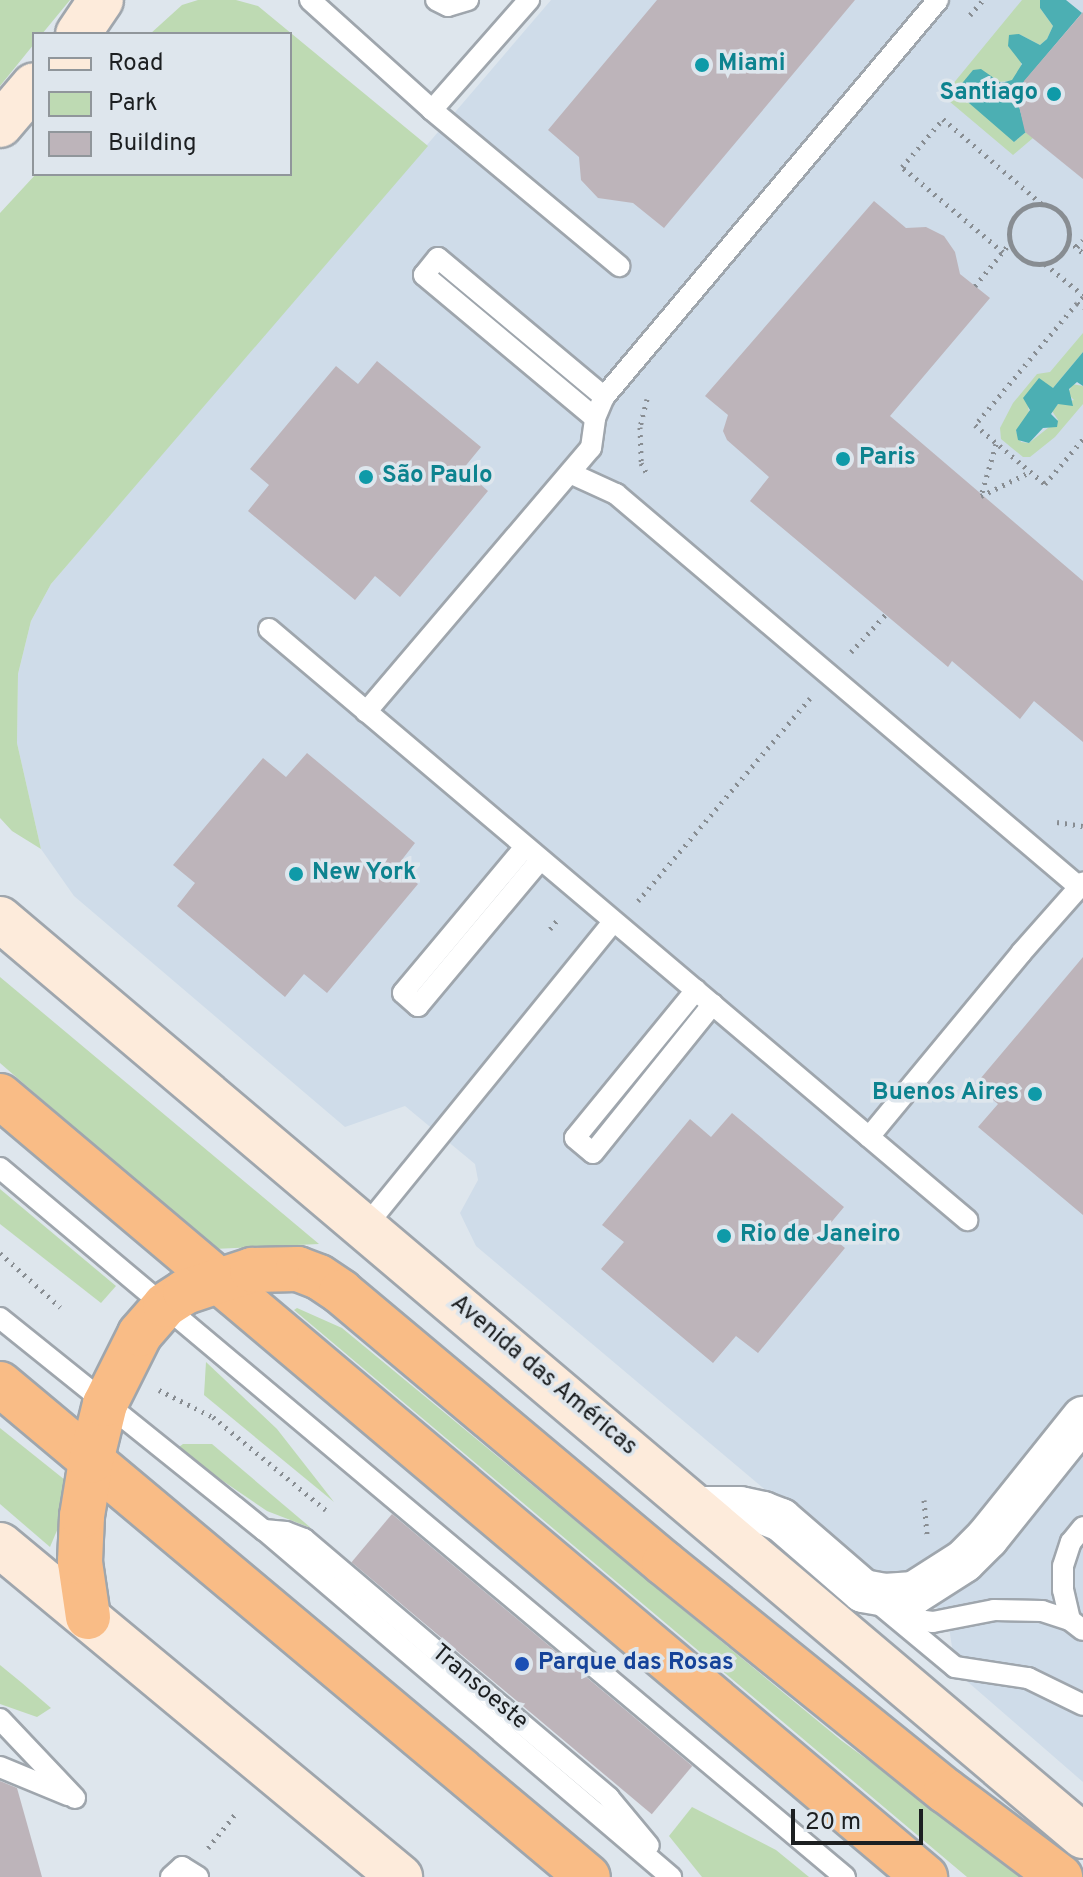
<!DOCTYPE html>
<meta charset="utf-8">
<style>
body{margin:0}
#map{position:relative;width:1083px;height:1877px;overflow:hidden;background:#dee6ed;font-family:Overpass,sans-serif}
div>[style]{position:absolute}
.built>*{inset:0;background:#cfdce9}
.green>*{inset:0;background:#bedab3}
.water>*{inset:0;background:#4cafb3}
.building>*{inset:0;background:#bdb4ba;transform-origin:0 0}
.path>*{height:5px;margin-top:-2.5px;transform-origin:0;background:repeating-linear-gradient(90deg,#888d92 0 2px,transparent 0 8px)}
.path>.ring{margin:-2.5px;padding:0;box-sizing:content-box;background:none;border:5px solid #888d92;border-radius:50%}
.roads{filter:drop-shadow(2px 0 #9fa6ad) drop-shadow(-2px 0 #9fa6ad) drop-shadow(0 2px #9fa6ad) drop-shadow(0 -2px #9fa6ad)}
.lane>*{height:20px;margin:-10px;padding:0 10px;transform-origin:10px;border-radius:10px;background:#fff}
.street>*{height:42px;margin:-21px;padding:0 21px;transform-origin:21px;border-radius:21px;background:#fff}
.secondary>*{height:44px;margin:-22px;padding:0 22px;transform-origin:22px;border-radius:22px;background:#fdebdb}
.highway>*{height:44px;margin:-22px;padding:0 22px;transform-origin:22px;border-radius:22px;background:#f9bc86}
.dots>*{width:22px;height:22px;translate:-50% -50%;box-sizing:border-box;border:4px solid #dee6ed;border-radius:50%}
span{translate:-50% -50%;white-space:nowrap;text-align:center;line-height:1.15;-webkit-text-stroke:7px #dee6ed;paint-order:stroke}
.culture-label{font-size:24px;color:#0d838f;font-weight:700}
.left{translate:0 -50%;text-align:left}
.right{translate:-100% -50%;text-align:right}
.street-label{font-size:24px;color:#1c1f21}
.transit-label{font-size:24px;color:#164399;font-weight:700}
.legend{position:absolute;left:32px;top:32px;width:260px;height:144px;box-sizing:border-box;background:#dee6ed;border:2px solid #90969b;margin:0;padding:10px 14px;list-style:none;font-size:24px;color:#1c1f21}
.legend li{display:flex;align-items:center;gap:16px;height:40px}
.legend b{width:40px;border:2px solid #90969b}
.scale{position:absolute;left:791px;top:1809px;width:132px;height:36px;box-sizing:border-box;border:4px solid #1c1f21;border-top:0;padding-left:10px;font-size:24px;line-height:28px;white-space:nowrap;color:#1c1f21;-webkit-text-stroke:6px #dee6ed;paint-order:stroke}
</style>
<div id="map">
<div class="built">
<div style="clip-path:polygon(551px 0,1083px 0,1083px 1782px,961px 1676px,955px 1667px,947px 1614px,838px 1551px,476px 1246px,460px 1213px,478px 1180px,475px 1164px,405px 1106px,345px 1127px,74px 896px,41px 849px,17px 743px,18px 674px,31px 621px,51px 584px)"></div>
</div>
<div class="green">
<div style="clip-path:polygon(0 0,70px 0,42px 34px,34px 34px,34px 44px,0 86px)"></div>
<div style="clip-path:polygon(198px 0,236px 0,258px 6px,428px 146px,51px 584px,31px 621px,18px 674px,17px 743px,41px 849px,12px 831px,0 818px,0 213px,36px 174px,290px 174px,290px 34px,150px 34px,182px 5px)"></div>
<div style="clip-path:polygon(1022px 0,1040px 0,1040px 8px,1053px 26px,1047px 39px,1040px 45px,1019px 34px,1008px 46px,1021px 58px,1021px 68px,1012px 81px,998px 82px,1014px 142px,1026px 132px,1033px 138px,1013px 155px,943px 96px)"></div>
<div style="clip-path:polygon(1083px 333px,1083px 352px,1053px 388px,1028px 404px,1029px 413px,1016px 431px,1021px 442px,1029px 443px,1058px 420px,1052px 411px,1058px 404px,1074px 400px,1068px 394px,1072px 384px,1083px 386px,1083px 404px,1055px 437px,1030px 457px,1023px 457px,1001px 439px,1000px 428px,1013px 403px,1037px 374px,1050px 372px)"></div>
<div style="clip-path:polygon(0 977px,319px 1244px,214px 1249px,0 1063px)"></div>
<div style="clip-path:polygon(0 1189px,116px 1286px,101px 1303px,0 1224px)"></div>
<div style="clip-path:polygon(297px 1308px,342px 1328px,842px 1741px,1027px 1877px,967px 1877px,294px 1310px)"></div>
<div style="clip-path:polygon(206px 1362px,277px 1429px,334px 1502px,204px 1395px)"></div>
<div style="clip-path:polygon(0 1428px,75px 1488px,50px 1547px,0 1504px)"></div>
<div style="clip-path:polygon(183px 1444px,212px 1444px,311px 1528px,267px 1511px,176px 1449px)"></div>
<div style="clip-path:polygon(0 1665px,22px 1683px,51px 1708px,37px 1717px,0 1704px)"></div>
<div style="clip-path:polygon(692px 1807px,776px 1850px,809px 1877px,702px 1877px,669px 1836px)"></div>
</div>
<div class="water">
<div style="clip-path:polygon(1040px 0,1066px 0,1082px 13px,1022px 84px,1028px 88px,1019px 106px,1026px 132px,1014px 142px,962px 97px,959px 87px,973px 70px,981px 69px,1001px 83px,1012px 80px,1022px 64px,1008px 46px,1009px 35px,1019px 34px,1040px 45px,1047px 39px,1053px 26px,1040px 8px)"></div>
<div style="clip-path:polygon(1083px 352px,1083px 386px,1077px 382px,1069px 389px,1073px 406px,1058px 404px,1051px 414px,1058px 421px,1057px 427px,1043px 428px,1029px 443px,1018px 440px,1016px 430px,1030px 410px,1023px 398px,1039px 378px,1053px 388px)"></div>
</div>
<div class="building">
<div style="clip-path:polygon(657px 0,855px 0,664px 228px,633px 203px,598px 198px,581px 180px,579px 157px,548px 130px)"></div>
<div style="clip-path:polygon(1083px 12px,1083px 179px,1025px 132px,1019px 106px,1024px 81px)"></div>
<div style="clip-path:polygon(874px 201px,906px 228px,926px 227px,944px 236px,955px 252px,960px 274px,990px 298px,890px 416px,1083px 581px,1083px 742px,1034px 701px,1020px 719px,952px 661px,948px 667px,750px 501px,769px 477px,727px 440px,723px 431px,728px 415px,705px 396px)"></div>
<div style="clip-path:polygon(377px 361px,481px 447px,463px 469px,488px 491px,400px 597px,375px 576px,355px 600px,248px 511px,269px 485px,250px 469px,336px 366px,358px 384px)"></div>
<div style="clip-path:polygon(307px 753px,415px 843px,397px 866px,418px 884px,327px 993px,304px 974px,285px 997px,177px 906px,195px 883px,173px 865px,263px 758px,286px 777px)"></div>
<div style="clip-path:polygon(1083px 957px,1083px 1215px,978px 1127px,998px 1104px,975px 1085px)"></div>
<div style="clip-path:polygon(732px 1113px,844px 1207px,824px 1231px,845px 1248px,758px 1353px,736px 1336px,713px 1363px,601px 1269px,624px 1242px,602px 1225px,690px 1119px,711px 1137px)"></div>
<div style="left:392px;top:1514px;width:392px;height:63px;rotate:40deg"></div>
<div style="clip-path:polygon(0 1781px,17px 1788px,42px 1877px,0 1877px)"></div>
</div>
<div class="path">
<div style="left:970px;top:15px;width:20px;rotate:-49deg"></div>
<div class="ring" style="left:1009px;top:204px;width:55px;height:55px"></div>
<div style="left:1068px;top:240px;width:20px;rotate:41deg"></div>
<div style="left:1077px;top:247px;width:9px;rotate:-49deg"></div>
<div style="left:1003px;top:252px;width:132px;rotate:-139.9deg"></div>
<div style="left:902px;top:167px;width:63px;rotate:-49.5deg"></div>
<div style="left:943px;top:119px;width:132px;rotate:40.7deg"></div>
<div style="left:1045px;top:264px;width:49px;rotate:39.2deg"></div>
<div style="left:975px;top:286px;width:55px;rotate:-50.9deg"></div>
<div style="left:1083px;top:297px;width:8px;rotate:135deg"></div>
<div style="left:1077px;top:303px;width:8px;rotate:40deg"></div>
<div style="left:1077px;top:303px;width:159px;rotate:129.9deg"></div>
<div style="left:975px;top:425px;width:92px;rotate:40.1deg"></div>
<div style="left:1045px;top:484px;width:59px;rotate:-49.8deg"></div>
<div style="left:647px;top:399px;width:29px;rotate:104deg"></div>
<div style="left:640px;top:427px;width:36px;rotate:88deg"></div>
<div style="left:641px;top:463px;width:13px;rotate:61deg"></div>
<div style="left:996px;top:444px;width:54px;rotate:106.1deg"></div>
<div style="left:981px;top:496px;width:55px;rotate:-26.1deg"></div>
<div style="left:851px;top:652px;width:52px;rotate:-47.4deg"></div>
<div style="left:1057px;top:822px;width:26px;rotate:9deg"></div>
<div style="left:638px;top:901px;width:266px;rotate:-49.7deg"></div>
<div style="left:550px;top:929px;width:14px;rotate:-51deg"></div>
<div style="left:0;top:1253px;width:81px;rotate:42deg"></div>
<div style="left:159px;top:1390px;width:60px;rotate:26.6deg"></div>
<div style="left:213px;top:1417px;width:146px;rotate:39.5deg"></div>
<div style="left:924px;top:1500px;width:34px;rotate:85deg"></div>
<div style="left:208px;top:1848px;width:45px;rotate:-51.3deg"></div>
</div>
<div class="roads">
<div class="lane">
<div style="left:310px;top:0;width:164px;rotate:42deg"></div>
<div style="left:432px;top:110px;width:244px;rotate:39.8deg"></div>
<div style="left:436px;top:0;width:13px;rotate:27deg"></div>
<div style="left:448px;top:6px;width:21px;rotate:-17deg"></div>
<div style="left:432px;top:110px;width:147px;rotate:-48.6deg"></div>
<div style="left:595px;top:418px;width:223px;rotate:-140.1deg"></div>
<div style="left:424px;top:275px;width:22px;rotate:-51deg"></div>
<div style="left:438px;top:258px;width:217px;rotate:39.9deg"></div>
<div style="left:570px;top:473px;width:51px;rotate:24.5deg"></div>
<div style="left:616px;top:494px;width:606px;rotate:40.31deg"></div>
<div style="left:269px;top:629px;width:915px;rotate:40.25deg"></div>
<div style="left:366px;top:712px;width:347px;rotate:-49.6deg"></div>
<div style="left:591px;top:448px;width:30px;rotate:-82deg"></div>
<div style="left:595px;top:418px;width:23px;rotate:-67deg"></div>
<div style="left:604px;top:397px;width:519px;rotate:-49.93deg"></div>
<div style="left:525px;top:847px;width:190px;rotate:129.9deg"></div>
<div style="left:403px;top:993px;width:20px;rotate:41deg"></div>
<div style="left:418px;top:1006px;width:190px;rotate:-50.1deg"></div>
<div style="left:696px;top:990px;width:191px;rotate:129.3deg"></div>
<div style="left:575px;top:1138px;width:23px;rotate:40deg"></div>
<div style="left:593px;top:1153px;width:191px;rotate:-51.2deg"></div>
<div style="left:869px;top:1137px;width:239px;rotate:-50.4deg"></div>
<div style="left:1021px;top:953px;width:94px;rotate:-48.5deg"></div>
<div style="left:0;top:1168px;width:1103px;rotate:40deg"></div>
<div style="left:366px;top:1226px;width:392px;rotate:-50.9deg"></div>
<div style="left:0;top:1318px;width:339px;rotate:38.8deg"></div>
<div style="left:264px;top:1530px;width:535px;rotate:40.45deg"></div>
<div style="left:264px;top:1530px;width:22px;rotate:5deg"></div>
<div style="left:286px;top:1532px;width:19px;rotate:21deg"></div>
<div style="left:304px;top:1539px;width:400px;rotate:40.3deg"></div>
<div style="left:609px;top:1798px;width:62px;rotate:50.2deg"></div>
<div style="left:872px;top:1598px;width:108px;rotate:39.7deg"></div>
<div style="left:955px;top:1667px;width:74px;rotate:8.6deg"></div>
<div style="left:1028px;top:1678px;width:61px;rotate:26.1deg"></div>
<div style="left:896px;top:1609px;width:24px;rotate:28deg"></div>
<div style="left:917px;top:1620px;width:16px;rotate:7deg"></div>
<div style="left:933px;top:1622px;width:62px;rotate:-11.1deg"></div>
<div style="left:994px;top:1610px;width:48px;rotate:1.2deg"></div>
<div style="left:1042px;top:1611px;width:29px;rotate:18deg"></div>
<div style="left:1070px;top:1620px;width:16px;rotate:38deg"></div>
<div style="left:1070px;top:1620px;width:31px;rotate:-103deg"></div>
<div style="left:1063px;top:1590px;width:24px;rotate:-90deg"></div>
<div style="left:1063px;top:1566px;width:25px;rotate:-72deg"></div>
<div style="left:1071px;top:1542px;width:19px;rotate:-51deg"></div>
<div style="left:0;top:1719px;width:109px;rotate:46.5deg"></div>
<div style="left:0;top:1767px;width:74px;rotate:22.4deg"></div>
<div style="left:171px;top:1877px;width:15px;rotate:-42deg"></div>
<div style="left:182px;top:1867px;width:19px;rotate:32deg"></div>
</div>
<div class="street">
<div style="left:700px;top:1508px;width:40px"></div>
<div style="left:740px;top:1508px;width:24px;rotate:12deg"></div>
<div style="left:763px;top:1513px;width:19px;rotate:21deg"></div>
<div style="left:781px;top:1520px;width:108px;rotate:40.9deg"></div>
<div style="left:863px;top:1591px;width:22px;rotate:10deg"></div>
<div style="left:885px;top:1595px;width:29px;rotate:-4deg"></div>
<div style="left:914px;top:1593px;width:59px;rotate:-32.6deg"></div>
<div style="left:964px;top:1561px;width:33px;rotate:-45deg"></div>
<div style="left:987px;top:1538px;width:154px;rotate:-51.3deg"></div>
</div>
<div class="secondary">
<div style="left:78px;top:34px;width:41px;rotate:-55.9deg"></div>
<div style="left:0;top:125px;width:52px;rotate:-49.6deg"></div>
<div style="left:0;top:919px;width:1419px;rotate:40.26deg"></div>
<div style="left:0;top:1545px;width:520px;rotate:39.69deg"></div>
</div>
<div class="highway">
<div style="left:0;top:1096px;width:1211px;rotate:40.18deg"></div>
<div style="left:0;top:1384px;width:767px;rotate:39.98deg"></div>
<div style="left:88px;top:1617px;width:56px;rotate:-98.3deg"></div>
<div style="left:80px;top:1562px;width:46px;rotate:-87.5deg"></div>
<div style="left:82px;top:1516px;width:56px;rotate:-80.7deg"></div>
<div style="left:91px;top:1461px;width:59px;rotate:-76.2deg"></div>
<div style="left:105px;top:1404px;width:78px;rotate:-63.4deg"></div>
<div style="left:140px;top:1334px;width:38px;rotate:-49deg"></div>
<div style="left:165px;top:1305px;width:24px;rotate:-33deg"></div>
<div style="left:185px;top:1292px;width:71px;rotate:-18.2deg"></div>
<div style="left:252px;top:1270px;width:46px;rotate:-1.2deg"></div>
<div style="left:298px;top:1269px;width:22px;rotate:21deg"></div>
<div style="left:319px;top:1277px;width:27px;rotate:34deg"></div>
<div style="left:341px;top:1292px;width:422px;rotate:40deg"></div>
<div style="left:664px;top:1563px;width:363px;rotate:39deg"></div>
<div style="left:946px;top:1791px;width:143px;rotate:37deg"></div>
</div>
</div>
<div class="dots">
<div style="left:702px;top:65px;background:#0f9aa8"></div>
<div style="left:1054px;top:94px;background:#0f9aa8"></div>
<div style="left:843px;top:459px;background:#0f9aa8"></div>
<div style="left:366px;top:477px;background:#0f9aa8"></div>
<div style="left:296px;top:874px;background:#0f9aa8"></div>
<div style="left:1035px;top:1094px;background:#0f9aa8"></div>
<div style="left:724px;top:1236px;background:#0f9aa8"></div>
<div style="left:522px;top:1664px;background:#1a4fb4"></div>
</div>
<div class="culture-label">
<span class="left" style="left:718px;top:65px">Miami</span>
<span class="right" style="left:1038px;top:94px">Santiago</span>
<span class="left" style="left:859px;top:459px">Paris</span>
<span class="left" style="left:382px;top:477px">São Paulo</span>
<span class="left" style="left:312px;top:874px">New York</span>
<span class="right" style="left:1019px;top:1094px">Buenos Aires</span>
<span class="left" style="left:740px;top:1236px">Rio de Janeiro</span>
</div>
<div class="street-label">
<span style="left:543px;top:1376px;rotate:40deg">Avenida das Américas</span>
<span style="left:479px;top:1688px;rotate:40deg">Transoeste</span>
</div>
<div class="transit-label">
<span class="left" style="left:538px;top:1664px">Parque das Rosas</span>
</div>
<ul class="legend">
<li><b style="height:10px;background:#fdebdb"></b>Road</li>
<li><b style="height:22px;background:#bedab3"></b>Park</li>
<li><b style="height:22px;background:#bdb4ba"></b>Building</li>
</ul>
<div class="scale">20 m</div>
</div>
